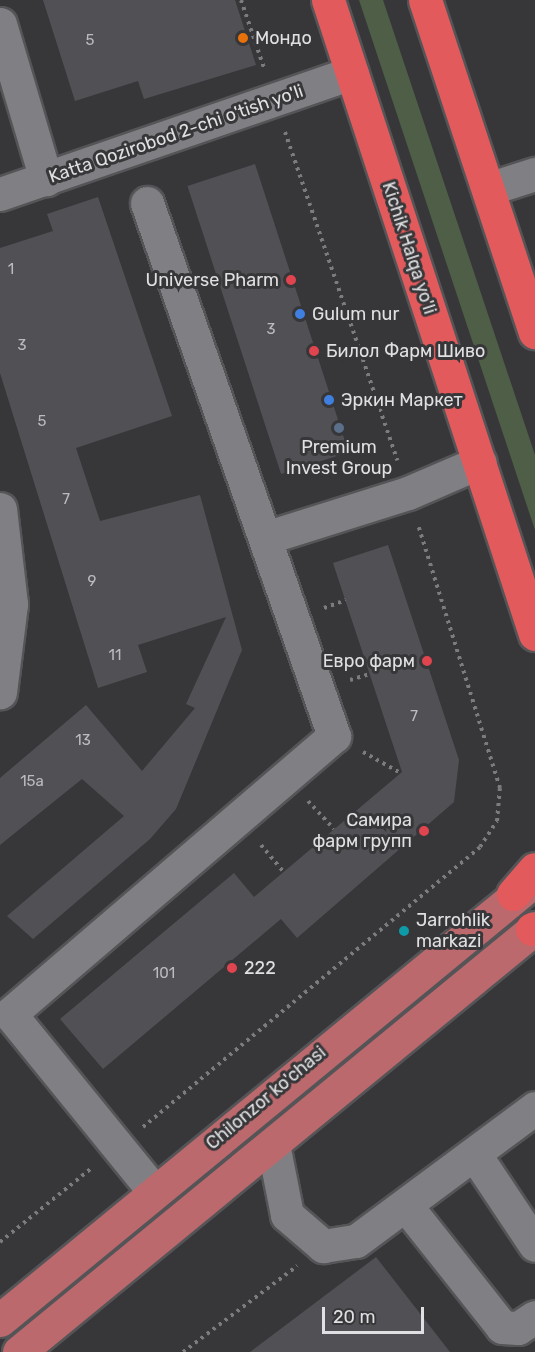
<!DOCTYPE html>
<meta charset="utf-8">
<style>
body{margin:0}
#map{position:relative;width:535px;height:1352px;overflow:hidden;background:#37373a;font-family:Rubik,sans-serif}
div>[style]{position:absolute}
.green>*{inset:0;background:#4f5e47}
.building>*{inset:0;background:#515054;transform-origin:0 0}
.path>*{height:4px;margin-top:-2px;transform-origin:0;background:repeating-linear-gradient(90deg,#7c7c7e 0 3px,transparent 0 7.5px)}
.roads{filter:drop-shadow(2px 0 #555457) drop-shadow(-2px 0 #555457) drop-shadow(0 2px #555457) drop-shadow(0 -2px #555457)}
.minor>*{height:33px;margin:-16.5px;padding:0 16.5px;transform-origin:16.5px;border-radius:16.5px;background:#808084}
.major>*{height:33px;margin:-16.5px;padding:0 16.5px;transform-origin:16.5px;border-radius:16.5px;background:#bb696c}
.highway>*{height:33px;margin:-16.5px;padding:0 16.5px;transform-origin:16.5px;border-radius:16.5px;background:#e35a5c}
.dots>*{width:16px;height:16px;translate:-50% -50%;box-sizing:border-box;border:3px solid #37373a;border-radius:50%}
span{translate:-50% -50%;white-space:nowrap;text-align:center;line-height:1.15;-webkit-text-stroke:6px #37373a;paint-order:stroke}
.number-label{font-size:15px;color:#bcbbbe}
.number-label span{-webkit-text-stroke-width:0}
.poi-label{font-size:18px;color:#e0dfe1}
.left{translate:0 -50%;text-align:left}
.right{translate:-100% -50%;text-align:right}
.street-label{font-size:18px;color:#e0dfe1}
.scale{position:absolute;left:322px;top:1307px;width:102px;height:27px;box-sizing:border-box;border:3px solid #e0dfe1;border-top:0;padding-left:8px;font-size:18px;line-height:21px;white-space:nowrap;color:#e0dfe1;-webkit-text-stroke:4px #37373a;paint-order:stroke}
</style>
<div id="map">
<div class="green">
<div style="clip-path:polygon(359px 0,383px 0,535px 455px,535px 530px)"></div>
</div>
<div class="building">
<div style="clip-path:polygon(43px 0,235px 0,256px 65px,144px 99px,138px 81px,75px 101px)"></div>
<div style="left:255px;top:164px;width:303px;height:71px;rotate:72deg"></div>
<div style="clip-path:polygon(98px 197px,172px 416px,76px 448px,100px 521px,200px 495px,242px 650px,176px 809px,150px 839px,33px 939px,7px 916px,124px 816px,82px 779px,0 845px,0 778px,86px 705px,142px 771px,195px 708px,186px 704px,226px 617px,138px 645px,147px 672px,98px 688px,0 373px,0 248px,53px 231px,47px 214px)"></div>
<div style="clip-path:polygon(388px 545px,459px 760px,454px 802px,297px 938px,281px 919px,103px 1069px,60px 1019px,234px 873px,254px 897px,402px 772px,333px 563px)"></div>
<div style="clip-path:polygon(376px 1257px,450px 1352px,250px 1352px)"></div>
</div>
<div class="path">
<div style="left:241px;top:0;width:72px;rotate:71.3deg"></div>
<div style="left:285px;top:132px;width:347px;rotate:71.1deg"></div>
<div style="left:324px;top:608px;width:23px;rotate:-20deg"></div>
<div style="left:350px;top:680px;width:21px;rotate:-17deg"></div>
<div style="left:363px;top:752px;width:41px;rotate:29.1deg"></div>
<div style="left:308px;top:801px;width:38px;rotate:47deg"></div>
<div style="left:261px;top:845px;width:34px;rotate:50deg"></div>
<div style="left:143px;top:1127px;width:438px;rotate:-39.7deg"></div>
<div style="left:480px;top:847px;width:31px;rotate:-57deg"></div>
<div style="left:497px;top:821px;width:33px;rotate:-85deg"></div>
<div style="left:500px;top:788px;width:276px;rotate:-107.3deg"></div>
<div style="left:0;top:1242px;width:119px;rotate:-38.9deg"></div>
<div style="left:183px;top:1352px;width:143px;rotate:-37deg"></div>
</div>
<div class="roads">
<div class="minor">
<div style="left:0;top:24px;width:162px;rotate:73.5deg"></div>
<div style="left:488px;top:189px;width:49px;rotate:-17.7deg"></div>
<div style="left:0;top:194px;width:372px;rotate:-19deg"></div>
<div style="left:147px;top:203px;width:565px;rotate:70.67deg"></div>
<div style="left:334px;top:736px;width:427px;rotate:139.4deg"></div>
<div style="left:10px;top:1014px;width:228px;rotate:50.9deg"></div>
<div style="left:0;top:509px;width:96px;rotate:83.4deg"></div>
<div style="left:11px;top:604px;width:89px;rotate:97.1deg"></div>
<div style="left:265px;top:538px;width:150px;rotate:-17.5deg"></div>
<div style="left:408px;top:493px;width:78px;rotate:-23.3deg"></div>
<div style="left:273px;top:1144px;width:72px;rotate:78.8deg"></div>
<div style="left:287px;top:1215px;width:48px;rotate:40.7deg"></div>
<div style="left:323px;top:1246px;width:33px;rotate:-9deg"></div>
<div style="left:356px;top:1241px;width:223px;rotate:-36.6deg"></div>
<div style="left:475px;top:1155px;width:108px;rotate:56.3deg"></div>
<div style="left:407px;top:1207px;width:153px;rotate:51.6deg"></div>
<div style="left:502px;top:1327px;width:16px;rotate:4deg"></div>
<div style="left:518px;top:1328px;width:20px;rotate:-33deg"></div>
</div>
<div class="major">
<div style="left:0;top:1320px;width:693px;rotate:-39.43deg"></div>
<div style="left:19px;top:1352px;width:668px;rotate:-39.41deg"></div>
</div>
<div class="highway">
<div style="left:328px;top:0;width:667px;rotate:71.92deg"></div>
<div style="left:425px;top:0;width:350px;rotate:71.7deg"></div>
<div style="left:513px;top:894px;width:33px;rotate:-49deg"></div>
<div style="left:532px;top:929px;width:3px"></div>
</div>
</div>
<div class="dots">
<div style="left:243px;top:38px;background:#e8710a"></div>
<div style="left:291px;top:280px;background:#e0444e"></div>
<div style="left:300px;top:314px;background:#3f7fe0"></div>
<div style="left:314px;top:351px;background:#e0444e"></div>
<div style="left:329px;top:400px;background:#3f7fe0"></div>
<div style="left:339px;top:428px;background:#5c6f8a"></div>
<div style="left:427px;top:661px;background:#e0444e"></div>
<div style="left:424px;top:831px;background:#e0444e"></div>
<div style="left:404px;top:931px;background:#0f9aa8"></div>
<div style="left:232px;top:968px;background:#e0444e"></div>
</div>
<div class="number-label">
<span style="left:90px;top:41px">5</span>
<span style="left:11px;top:270px">1</span>
<span style="left:271px;top:330px">3</span>
<span style="left:22px;top:346px">3</span>
<span style="left:42px;top:422px">5</span>
<span style="left:66px;top:500px">7</span>
<span style="left:92px;top:582px">9</span>
<span style="left:115px;top:656px">11</span>
<span style="left:414px;top:717px">7</span>
<span style="left:83px;top:741px">13</span>
<span style="left:32px;top:782px">15a</span>
<span style="left:164px;top:974px">101</span>
</div>
<div class="poi-label">
<span class="left" style="left:255px;top:38px">Мондо</span>
<span class="right" style="left:279px;top:280px">Universe Pharm</span>
<span class="left" style="left:312px;top:314px">Gulum nur</span>
<span class="left" style="left:326px;top:351px">Билол Фарм Шиво</span>
<span class="left" style="left:341px;top:400px">Эркин Маркет</span>
<span style="left:339px;top:458px">Premium<br>Invest Group</span>
<span class="right" style="left:415px;top:661px">Евро фарм</span>
<span class="right" style="left:412px;top:831px">Самира<br>фарм групп</span>
<span class="left" style="left:416px;top:931px">Jarrohlik<br>markazi</span>
<span class="left" style="left:244px;top:968px">222</span>
</div>
<div class="street-label">
<span style="left:176px;top:134px;rotate:-19deg">Katta Qozirobod 2-chi o'tish yo'li</span>
<span style="left:409px;top:248px;rotate:72deg">Kichik Halqa yo'li</span>
<span style="left:266px;top:1098px;rotate:-40deg">Chilonzor ko'chasi</span>
</div>
<div class="scale">20 m</div>
</div>
